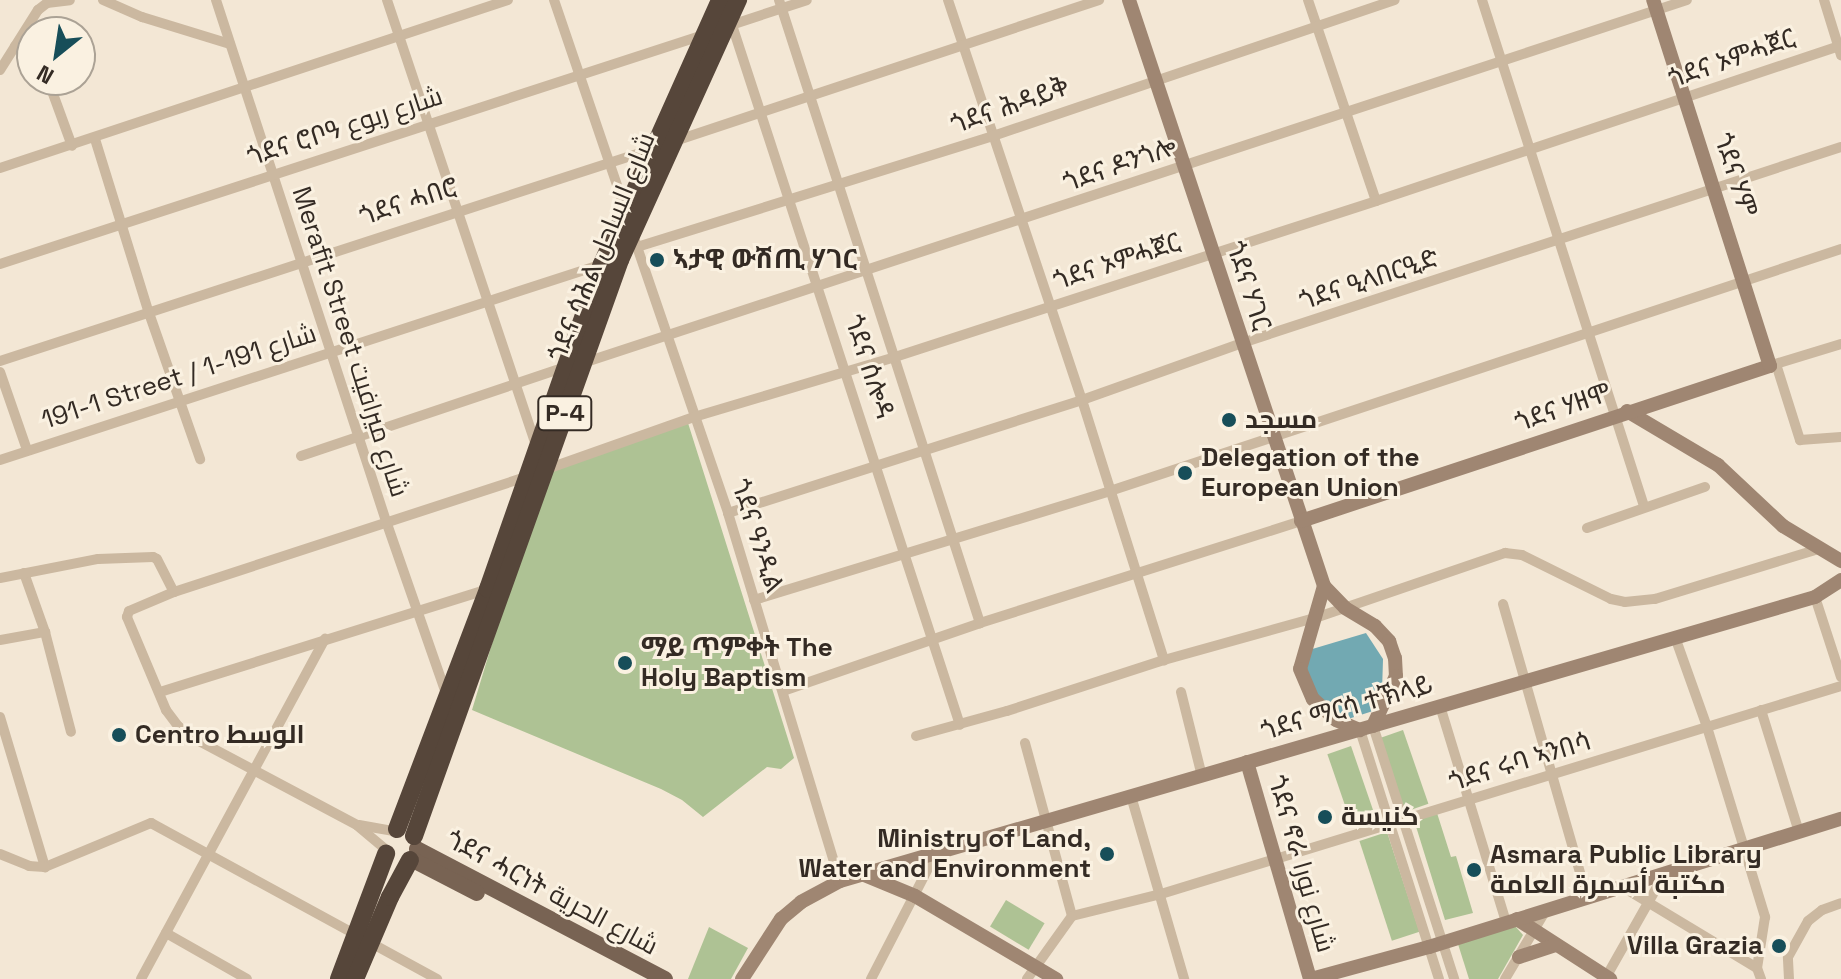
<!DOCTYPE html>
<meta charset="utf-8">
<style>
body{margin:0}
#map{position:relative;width:1841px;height:979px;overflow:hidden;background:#f3e7d5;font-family:"Space Grotesk",Cairo,"Noto Sans Ethiopic",sans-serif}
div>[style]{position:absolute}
.green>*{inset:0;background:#aec294;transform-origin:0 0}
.water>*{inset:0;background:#72a9b2}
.street>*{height:10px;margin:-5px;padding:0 5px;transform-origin:5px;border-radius:5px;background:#cbb8a0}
.secondary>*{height:14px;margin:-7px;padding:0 7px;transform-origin:7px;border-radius:7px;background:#9f8672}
.primary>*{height:16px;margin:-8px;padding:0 8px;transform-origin:8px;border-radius:8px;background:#786353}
.highway>*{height:18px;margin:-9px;padding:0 9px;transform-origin:9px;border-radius:9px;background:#56463a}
.dots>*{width:22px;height:22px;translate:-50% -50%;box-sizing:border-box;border:4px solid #faf1e1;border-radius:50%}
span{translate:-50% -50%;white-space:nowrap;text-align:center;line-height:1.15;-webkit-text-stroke:6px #faf1e1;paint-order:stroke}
.shield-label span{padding:2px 6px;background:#faf1e1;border:2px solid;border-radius:6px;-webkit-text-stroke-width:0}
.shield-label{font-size:24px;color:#342b24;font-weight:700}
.street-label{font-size:26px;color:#342b24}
.poi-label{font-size:26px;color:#342b24;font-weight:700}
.left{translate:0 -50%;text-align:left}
.right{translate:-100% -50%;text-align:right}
.north{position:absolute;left:16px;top:16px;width:80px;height:80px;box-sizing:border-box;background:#faf1e1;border:2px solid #aba295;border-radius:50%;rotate:210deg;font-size:22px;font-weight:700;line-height:32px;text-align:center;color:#342b24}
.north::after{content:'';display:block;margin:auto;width:28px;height:36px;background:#174e59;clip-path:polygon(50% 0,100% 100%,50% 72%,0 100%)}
</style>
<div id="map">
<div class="green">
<div style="clip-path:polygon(688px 423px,794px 758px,781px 769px,767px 767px,703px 817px,682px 800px,661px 789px,472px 710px,544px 471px)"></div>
<div style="left:1403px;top:730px;width:78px;height:25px;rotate:71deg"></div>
<div style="left:1351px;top:746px;width:78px;height:25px;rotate:71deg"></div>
<div style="clip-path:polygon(1437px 813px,1451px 857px,1456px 856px,1473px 913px,1445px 920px,1414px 820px)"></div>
<div style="left:1387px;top:832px;width:105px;height:29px;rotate:72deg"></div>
<div style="left:1006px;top:900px;width:45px;height:31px;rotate:31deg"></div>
<div style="clip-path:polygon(1515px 926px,1523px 935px,1498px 979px,1469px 979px,1458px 944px)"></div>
<div style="clip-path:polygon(709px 927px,748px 948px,731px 979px,688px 979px)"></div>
</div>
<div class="water">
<div style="clip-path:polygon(1366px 633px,1383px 659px,1382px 692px,1373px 711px,1348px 719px,1326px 707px,1306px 677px,1309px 650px)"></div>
</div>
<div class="street">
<div style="left:103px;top:0;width:43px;rotate:23.6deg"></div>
<div style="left:142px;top:17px;width:92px;rotate:17.1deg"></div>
<div style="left:216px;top:0;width:548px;rotate:71.93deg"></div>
<div style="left:386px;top:521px;width:182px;rotate:70.8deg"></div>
<div style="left:387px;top:0;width:470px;rotate:71.5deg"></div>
<div style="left:554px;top:0;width:220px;rotate:71.2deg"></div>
<div style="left:779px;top:0;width:655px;rotate:72.12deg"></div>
<div style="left:948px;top:0;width:422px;rotate:71.5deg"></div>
<div style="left:1082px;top:400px;width:273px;rotate:72.5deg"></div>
<div style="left:1308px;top:0;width:212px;rotate:71.3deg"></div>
<div style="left:1482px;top:0;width:531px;rotate:72.25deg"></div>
<div style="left:1824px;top:0;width:58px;rotate:72.8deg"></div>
<div style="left:732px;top:25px;width:736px;rotate:71.96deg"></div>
<div style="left:725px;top:27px;width:86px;rotate:-18.2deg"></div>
<div style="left:15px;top:46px;width:21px;rotate:37deg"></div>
<div style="left:0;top:70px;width:71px;rotate:-57.7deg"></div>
<div style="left:38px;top:10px;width:11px;rotate:-38deg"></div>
<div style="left:47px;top:3px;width:23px;rotate:-7deg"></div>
<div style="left:48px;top:80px;width:70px;rotate:70deg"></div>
<div style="left:95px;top:139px;width:182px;rotate:72.8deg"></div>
<div style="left:149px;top:313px;width:155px;rotate:70.7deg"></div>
<div style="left:675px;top:141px;width:447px;rotate:-18.4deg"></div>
<div style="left:0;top:168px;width:535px;rotate:-18.3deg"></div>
<div style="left:633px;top:235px;width:294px;rotate:71.1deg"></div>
<div style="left:728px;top:513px;width:385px;rotate:73.1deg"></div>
<div style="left:637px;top:247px;width:373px;rotate:-17.3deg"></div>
<div style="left:993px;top:136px;width:424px;rotate:-18.7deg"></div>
<div style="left:0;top:264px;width:743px;rotate:-18.04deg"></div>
<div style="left:0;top:361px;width:686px;rotate:-18.01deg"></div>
<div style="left:583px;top:363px;width:1162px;rotate:-18.2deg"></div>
<div style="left:1776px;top:364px;width:80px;rotate:72.5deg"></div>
<div style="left:1800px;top:440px;width:41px;rotate:-4.2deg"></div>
<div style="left:1772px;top:365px;width:72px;rotate:-16.9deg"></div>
<div style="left:0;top:372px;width:83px;rotate:70.9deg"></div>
<div style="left:301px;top:456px;width:282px;rotate:-18.6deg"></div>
<div style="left:0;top:460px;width:634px;rotate:-18.01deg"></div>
<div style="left:544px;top:470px;width:159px;rotate:-19.5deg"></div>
<div style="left:694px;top:417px;width:210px;rotate:-16.6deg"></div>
<div style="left:895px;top:357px;width:506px;rotate:-17.97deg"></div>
<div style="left:1376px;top:201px;width:487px;rotate:-18.5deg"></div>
<div style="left:728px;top:513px;width:372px;rotate:-17.7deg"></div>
<div style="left:1082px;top:400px;width:170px;rotate:-19.6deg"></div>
<div style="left:1242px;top:343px;width:630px;rotate:-18.12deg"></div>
<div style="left:1587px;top:528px;width:125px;rotate:-19.2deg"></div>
<div style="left:24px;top:573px;width:63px;rotate:70.4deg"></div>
<div style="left:45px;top:632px;width:103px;rotate:75.4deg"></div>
<div style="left:0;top:578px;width:100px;rotate:-11deg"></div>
<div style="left:98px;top:559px;width:55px;rotate:-2.1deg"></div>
<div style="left:153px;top:557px;width:4px;rotate:27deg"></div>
<div style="left:157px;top:559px;width:37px;rotate:63deg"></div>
<div style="left:1815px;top:597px;width:84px;rotate:72deg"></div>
<div style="left:754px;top:600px;width:372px;rotate:-17deg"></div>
<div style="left:1110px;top:491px;width:770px;rotate:-18.32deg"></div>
<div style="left:1503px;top:604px;width:305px;rotate:74deg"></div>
<div style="left:1675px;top:637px;width:96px;rotate:70.4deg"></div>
<div style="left:1707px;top:727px;width:199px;rotate:73deg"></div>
<div style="left:1765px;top:917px;width:52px;rotate:98.9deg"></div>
<div style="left:1757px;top:968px;width:12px;rotate:70deg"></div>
<div style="left:0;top:640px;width:46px;rotate:-10.1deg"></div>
<div style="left:783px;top:691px;width:208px;rotate:-19deg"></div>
<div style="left:980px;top:623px;width:337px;rotate:-17.6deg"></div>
<div style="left:160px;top:692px;width:344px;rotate:-17.4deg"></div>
<div style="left:1181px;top:692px;width:87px;rotate:76deg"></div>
<div style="left:1440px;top:706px;width:226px;rotate:73deg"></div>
<div style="left:1761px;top:710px;width:128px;rotate:72.7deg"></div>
<div style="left:0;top:717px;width:157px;rotate:73.3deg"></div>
<div style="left:45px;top:867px;width:115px;rotate:-22.5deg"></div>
<div style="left:151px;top:823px;width:326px;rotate:28.6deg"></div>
<div style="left:1373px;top:726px;width:266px;rotate:72.2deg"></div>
<div style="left:1360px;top:730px;width:261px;rotate:72.4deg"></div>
<div style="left:916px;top:736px;width:94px;rotate:-15.4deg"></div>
<div style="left:1007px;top:711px;width:165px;rotate:-18deg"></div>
<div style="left:1164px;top:660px;width:160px;rotate:-15.6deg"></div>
<div style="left:1318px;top:617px;width:198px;rotate:-18.9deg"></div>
<div style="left:1505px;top:553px;width:17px;rotate:7deg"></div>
<div style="left:1522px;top:555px;width:99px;rotate:26.3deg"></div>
<div style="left:1611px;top:599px;width:14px;rotate:12deg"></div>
<div style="left:1625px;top:602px;width:30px;rotate:-6deg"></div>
<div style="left:1655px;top:599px;width:171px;rotate:-17deg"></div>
<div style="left:1025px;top:743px;width:179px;rotate:74.8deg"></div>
<div style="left:1131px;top:796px;width:191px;rotate:73.8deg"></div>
<div style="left:359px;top:825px;width:34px;rotate:10deg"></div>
<div style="left:384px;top:848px;width:35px;rotate:-140deg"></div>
<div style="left:357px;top:825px;width:183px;rotate:-152deg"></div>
<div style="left:195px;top:739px;width:21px;rotate:-143deg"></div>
<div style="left:178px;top:726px;width:20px;rotate:-127deg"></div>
<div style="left:166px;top:710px;width:101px;rotate:-112.8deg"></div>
<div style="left:127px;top:617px;width:6px;rotate:-72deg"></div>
<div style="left:129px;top:611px;width:49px;rotate:-22.9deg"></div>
<div style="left:174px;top:592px;width:373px;rotate:-18.1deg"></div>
<div style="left:0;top:854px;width:31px;rotate:22deg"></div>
<div style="left:29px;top:866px;width:16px;rotate:4deg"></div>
<div style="left:1621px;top:886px;width:159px;rotate:31.1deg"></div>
<div style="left:1072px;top:916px;width:92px;rotate:-13.9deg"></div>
<div style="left:1161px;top:894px;width:711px;rotate:-17.01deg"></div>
<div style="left:166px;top:933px;width:93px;rotate:29.6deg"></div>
<div style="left:141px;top:979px;width:387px;rotate:-61.6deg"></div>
<div style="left:871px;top:979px;width:144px;rotate:-62.7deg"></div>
<div style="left:1027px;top:979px;width:77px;rotate:-54.5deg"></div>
<div style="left:1505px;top:979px;width:80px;rotate:-59.3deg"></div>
<div style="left:1605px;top:979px;width:122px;rotate:-60.5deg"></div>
<div style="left:1789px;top:979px;width:22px;rotate:-93deg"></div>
<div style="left:1788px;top:957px;width:41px;rotate:-60.9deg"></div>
<div style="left:1808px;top:921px;width:18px;rotate:-38deg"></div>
<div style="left:1822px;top:910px;width:20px;rotate:-20deg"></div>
</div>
<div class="secondary">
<div style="left:1129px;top:0;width:618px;rotate:71.59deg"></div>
<div style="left:1324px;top:586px;width:30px;rotate:46deg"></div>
<div style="left:1345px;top:608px;width:35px;rotate:31deg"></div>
<div style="left:1375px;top:626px;width:21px;rotate:47deg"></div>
<div style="left:1389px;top:641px;width:18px;rotate:71deg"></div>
<div style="left:1395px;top:658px;width:18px;rotate:87deg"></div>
<div style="left:1396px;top:676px;width:55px;rotate:114.7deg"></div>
<div style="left:1627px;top:411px;width:106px;rotate:30.7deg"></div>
<div style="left:1718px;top:465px;width:89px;rotate:43.2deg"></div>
<div style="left:1783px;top:526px;width:68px;rotate:31.1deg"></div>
<div style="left:1301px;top:521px;width:494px;rotate:-18.3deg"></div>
<div style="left:1770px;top:366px;width:384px;rotate:-107.7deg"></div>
<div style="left:1324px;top:586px;width:86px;rotate:106.1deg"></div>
<div style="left:1300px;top:669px;width:33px;rotate:67deg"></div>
<div style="left:1313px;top:699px;width:31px;rotate:42deg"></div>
<div style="left:1336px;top:720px;width:26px;rotate:23deg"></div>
<div style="left:1247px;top:762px;width:226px;rotate:73.8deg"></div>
<div style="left:862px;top:874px;width:57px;rotate:22.5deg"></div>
<div style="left:915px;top:896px;width:164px;rotate:30.5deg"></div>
<div style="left:1517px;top:919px;width:111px;rotate:32.8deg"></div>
<div style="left:1519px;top:957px;width:39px;rotate:-18deg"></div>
<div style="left:742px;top:979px;width:72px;rotate:-57deg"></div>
<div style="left:781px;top:919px;width:26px;rotate:-40deg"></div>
<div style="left:801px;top:902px;width:44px;rotate:-28.3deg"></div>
<div style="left:840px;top:881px;width:1016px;rotate:-16.24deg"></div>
<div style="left:1815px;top:597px;width:31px;rotate:-33deg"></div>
<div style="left:1311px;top:979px;width:122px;rotate:-15.2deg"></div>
<div style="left:1429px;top:947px;width:431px;rotate:-17.3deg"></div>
</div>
<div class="primary">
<div style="left:417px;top:849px;width:280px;rotate:27.7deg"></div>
<div style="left:411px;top:859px;width:74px;rotate:27.3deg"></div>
</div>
<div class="highway">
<div style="left:397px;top:829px;width:257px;rotate:-69.2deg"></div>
<div style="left:488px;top:589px;width:344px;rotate:-70.7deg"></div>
<div style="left:602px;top:264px;width:289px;rotate:-65.9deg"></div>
<div style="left:414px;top:836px;width:612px;rotate:-70.32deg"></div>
<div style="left:620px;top:260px;width:286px;rotate:-65.6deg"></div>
<div style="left:339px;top:979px;width:134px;rotate:-69.4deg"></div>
<div style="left:355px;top:979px;width:89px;rotate:-66.9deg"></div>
<div style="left:390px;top:897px;width:42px;rotate:-61.6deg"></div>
</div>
<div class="dots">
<div style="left:657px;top:260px;background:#174e59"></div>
<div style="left:1229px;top:420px;background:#174e59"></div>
<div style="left:1185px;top:473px;background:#174e59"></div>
<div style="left:625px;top:663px;background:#174e59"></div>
<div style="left:119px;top:735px;background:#174e59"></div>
<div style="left:1325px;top:817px;background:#174e59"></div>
<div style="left:1107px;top:854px;background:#174e59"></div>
<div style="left:1474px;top:870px;background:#174e59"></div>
<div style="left:1779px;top:946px;background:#174e59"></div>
</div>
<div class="shield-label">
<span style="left:565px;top:413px">P-4</span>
</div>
<div class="street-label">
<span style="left:1732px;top:59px;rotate:-19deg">ጎደና ኦምሓጀር</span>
<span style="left:1010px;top:106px;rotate:-19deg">ጎደና ሕዳይቅ</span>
<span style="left:345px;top:127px;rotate:-18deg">ጎደና ሮቦዓ شارع ربوع</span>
<span style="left:1120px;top:165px;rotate:-19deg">ጎደና ዶንጎሎ</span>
<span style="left:1735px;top:175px;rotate:72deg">ጎደና ሃም</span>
<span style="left:409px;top:202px;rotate:-18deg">ጎደና ሓበሮ</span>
<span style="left:602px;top:247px;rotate:-68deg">ጎደና ሳሕል شارع الساحل</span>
<span style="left:1117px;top:262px;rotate:-18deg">ጎደና ኦምሓጀር</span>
<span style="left:1369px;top:280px;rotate:-18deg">ጎደና ዒላበርዒድ</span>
<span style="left:1248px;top:286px;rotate:72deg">ጎደና ሃገር</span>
<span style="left:350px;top:342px;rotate:72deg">Merafit Street شارع ميرافيت</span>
<span style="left:869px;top:367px;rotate:72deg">ጎደና ሰሎዳ</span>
<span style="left:179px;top:377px;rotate:-18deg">191-1 Street / شارع 191-1</span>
<span style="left:1563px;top:408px;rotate:-19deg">ጎደና ሃዘሞ</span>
<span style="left:757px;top:536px;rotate:72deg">ጎደና ዓንዲል</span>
<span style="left:1347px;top:708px;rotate:-16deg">ጎደና ማርሳ ተኽላይ</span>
<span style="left:1520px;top:762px;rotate:-17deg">ጎደና ሩባ ኣንበሳ</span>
<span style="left:1301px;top:864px;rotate:74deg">ጎደና ኖራ شارع نورا</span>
<span style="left:552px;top:893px;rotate:28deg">ጎደና ሓርነት شارع الحرية</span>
</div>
<div class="poi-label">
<span class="left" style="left:673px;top:260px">ኣታዊ ውሽጢ ሃገር</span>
<span class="left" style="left:1245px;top:420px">مسجد</span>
<span class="left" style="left:1201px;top:473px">Delegation of the<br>European Union</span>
<span class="left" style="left:641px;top:663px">ማይ ጥምቀት The<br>Holy Baptism</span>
<span class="left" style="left:135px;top:735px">Centro الوسط</span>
<span class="left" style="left:1341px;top:817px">كنيسة</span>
<span class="right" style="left:1091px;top:854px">Ministry of Land,<br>Water and Environment</span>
<span class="left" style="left:1490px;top:870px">Asmara Public Library<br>مكتبة أسمرة العامة</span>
<span class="right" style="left:1763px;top:946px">Villa Grazia</span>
</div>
<div class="north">N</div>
</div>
